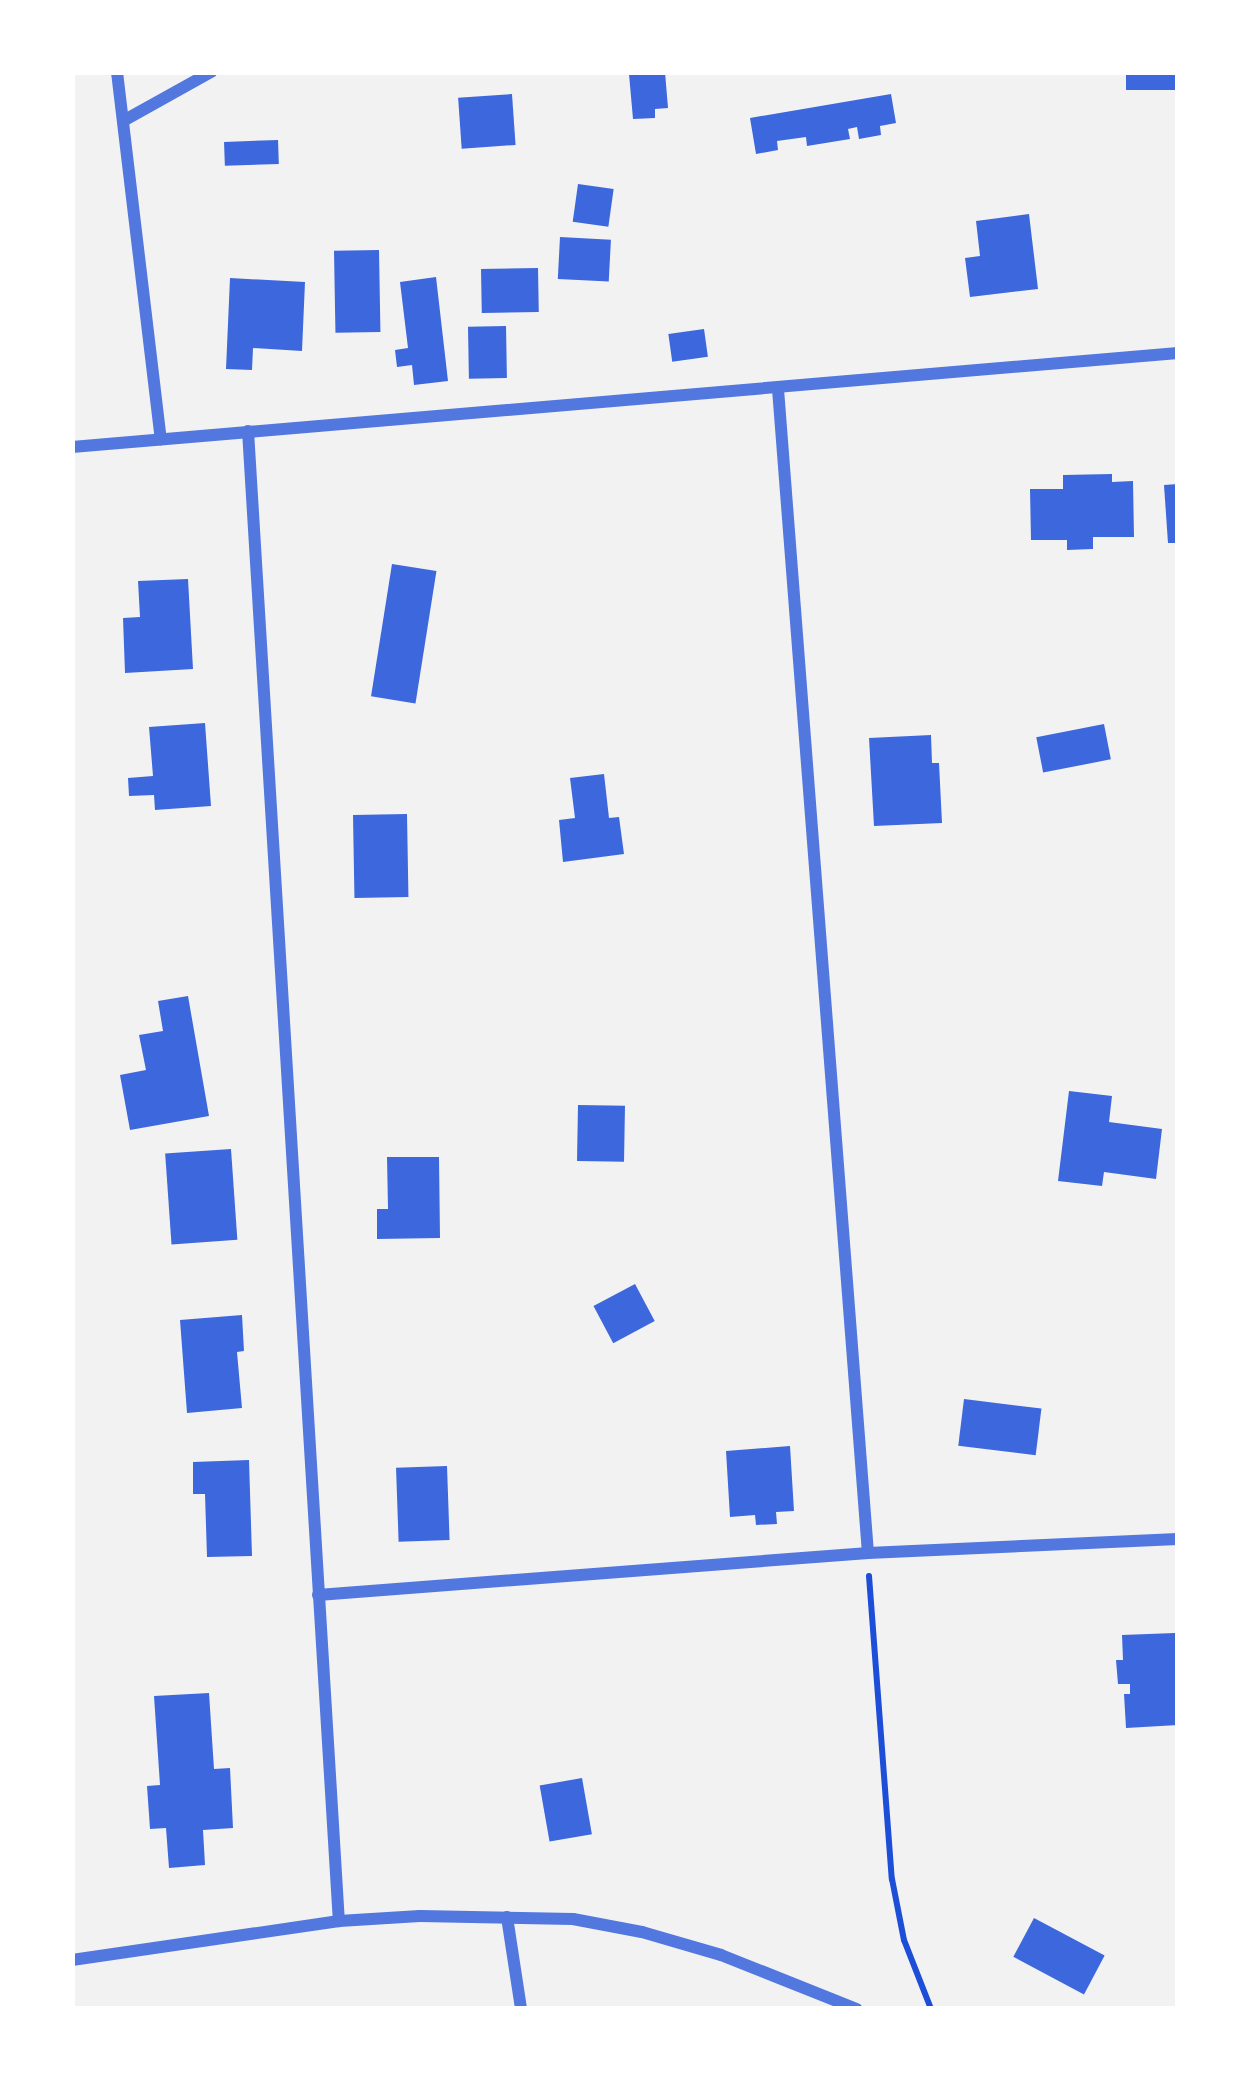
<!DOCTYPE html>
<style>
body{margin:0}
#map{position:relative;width:1250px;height:2081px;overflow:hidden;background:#f2f2f2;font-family:"Crimson Pro",serif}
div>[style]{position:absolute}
.building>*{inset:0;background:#3d67dc;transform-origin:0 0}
.path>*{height:6px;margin:-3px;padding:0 3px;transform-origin:3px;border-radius:3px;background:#1d4ed8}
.minor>*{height:12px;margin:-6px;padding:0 6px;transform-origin:6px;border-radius:6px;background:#5277de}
span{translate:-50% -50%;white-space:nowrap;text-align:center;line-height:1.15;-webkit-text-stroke:9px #fff;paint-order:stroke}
.frame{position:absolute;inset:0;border:75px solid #fff;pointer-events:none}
</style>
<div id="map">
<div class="building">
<div style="clip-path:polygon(665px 72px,668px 108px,655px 109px,655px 118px,633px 119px,629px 74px)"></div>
<div style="left:1126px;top:72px;width:52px;height:18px"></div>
<div style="left:512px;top:94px;width:51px;height:54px;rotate:86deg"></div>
<div style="clip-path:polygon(891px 94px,896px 123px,880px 126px,881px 135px,859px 139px,857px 127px,848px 129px,850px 139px,807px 146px,806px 137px,777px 141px,778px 150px,756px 154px,750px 118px)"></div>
<div style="left:278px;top:140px;width:24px;height:54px;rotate:88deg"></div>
<div style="left:578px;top:184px;width:36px;height:38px;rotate:8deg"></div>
<div style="clip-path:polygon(1029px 214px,1038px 289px,970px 297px,965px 258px,980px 256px,976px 221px)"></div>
<div style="left:560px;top:237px;width:51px;height:42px;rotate:3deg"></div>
<div style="left:379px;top:250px;width:82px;height:45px;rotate:89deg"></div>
<div style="left:538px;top:268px;width:44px;height:57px;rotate:89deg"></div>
<div style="clip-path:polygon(436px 277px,448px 381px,414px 385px,412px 365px,397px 367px,395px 350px,408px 348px,400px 282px)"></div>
<div style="clip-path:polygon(230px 278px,305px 282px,302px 351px,253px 348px,252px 370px,226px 369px)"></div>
<div style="left:506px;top:326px;width:52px;height:38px;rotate:89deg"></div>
<div style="left:704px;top:329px;width:28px;height:36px;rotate:82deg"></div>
<div style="clip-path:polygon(1112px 474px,1112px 482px,1133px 481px,1134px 537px,1093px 537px,1093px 549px,1067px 550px,1067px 540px,1031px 540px,1030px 489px,1063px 489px,1063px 475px)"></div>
<div style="clip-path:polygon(1178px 484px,1178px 543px,1168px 543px,1164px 485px)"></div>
<div style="left:392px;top:564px;width:45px;height:134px;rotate:9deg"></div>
<div style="clip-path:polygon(188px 579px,193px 669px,125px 673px,123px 618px,140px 617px,138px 581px)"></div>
<div style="clip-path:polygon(205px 723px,211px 806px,155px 810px,154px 795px,129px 796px,128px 778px,153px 776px,149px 727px)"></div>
<div style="left:1104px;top:724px;width:36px;height:69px;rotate:79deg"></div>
<div style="clip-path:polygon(931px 735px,932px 763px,939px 763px,942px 823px,874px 826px,869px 738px)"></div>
<div style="clip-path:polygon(604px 774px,609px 818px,619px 817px,624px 854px,563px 862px,559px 820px,575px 818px,570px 778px)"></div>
<div style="left:407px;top:814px;width:83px;height:54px;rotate:89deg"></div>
<div style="clip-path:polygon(188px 996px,209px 1116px,130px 1130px,120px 1075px,146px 1070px,139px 1035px,163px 1031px,158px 1001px)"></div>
<div style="clip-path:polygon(1069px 1091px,1112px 1096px,1109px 1122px,1162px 1129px,1156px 1179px,1104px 1172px,1102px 1186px,1058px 1181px)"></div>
<div style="left:578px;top:1105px;width:47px;height:56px;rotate:1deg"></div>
<div style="left:231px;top:1149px;width:91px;height:66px;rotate:86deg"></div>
<div style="clip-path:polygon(387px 1157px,439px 1157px,440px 1238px,377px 1239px,377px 1209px,388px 1209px)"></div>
<div style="left:635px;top:1284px;width:42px;height:47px;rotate:62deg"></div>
<div style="clip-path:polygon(242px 1315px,244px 1351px,237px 1352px,242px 1408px,187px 1413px,180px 1320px)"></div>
<div style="left:964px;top:1399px;width:78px;height:47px;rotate:7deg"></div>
<div style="clip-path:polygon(790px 1446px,794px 1511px,776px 1512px,777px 1524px,756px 1525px,755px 1515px,730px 1517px,726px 1451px)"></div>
<div style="clip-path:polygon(249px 1460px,252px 1556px,207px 1557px,205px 1494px,193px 1494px,193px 1462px)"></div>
<div style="left:447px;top:1466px;width:74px;height:51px;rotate:88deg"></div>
<div style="clip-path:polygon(1175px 1633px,1178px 1725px,1126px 1728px,1124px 1694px,1130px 1694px,1130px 1684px,1118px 1684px,1116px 1660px,1123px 1660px,1122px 1635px)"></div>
<div style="clip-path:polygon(209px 1693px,214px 1769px,230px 1768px,233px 1828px,203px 1830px,205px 1865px,169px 1868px,166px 1828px,150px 1829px,147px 1786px,160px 1785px,154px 1696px)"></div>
<div style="left:582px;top:1778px;width:57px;height:43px;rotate:80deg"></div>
<div style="left:1034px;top:1918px;width:80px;height:44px;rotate:28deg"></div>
</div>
<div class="path">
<div style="left:869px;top:1576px;width:304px;rotate:85.7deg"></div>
<div style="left:892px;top:1879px;width:62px;rotate:78.9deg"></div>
<div style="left:904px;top:1940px;width:74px;rotate:68.6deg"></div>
</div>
<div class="minor">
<div style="left:117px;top:72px;width:370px;rotate:83.2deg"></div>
<div style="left:123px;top:121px;width:101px;rotate:-29.1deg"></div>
<div style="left:778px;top:389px;width:1167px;rotate:85.58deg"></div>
<div style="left:248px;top:431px;width:1493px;rotate:86.51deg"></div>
<div style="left:72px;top:447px;width:1110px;rotate:-4.86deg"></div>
<div style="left:318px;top:1595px;width:552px;rotate:-4.37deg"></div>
<div style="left:868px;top:1553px;width:310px;rotate:-2.6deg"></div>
<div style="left:507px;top:1917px;width:93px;rotate:81.3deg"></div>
<div style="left:72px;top:1960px;width:270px;rotate:-8.3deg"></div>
<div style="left:339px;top:1921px;width:81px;rotate:-3.5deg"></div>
<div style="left:420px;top:1916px;width:153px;rotate:1.1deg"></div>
<div style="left:573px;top:1919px;width:70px;rotate:10.7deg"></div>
<div style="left:642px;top:1932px;width:82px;rotate:16.2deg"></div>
<div style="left:721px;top:1955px;width:146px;rotate:21.7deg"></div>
</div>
<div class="frame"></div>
</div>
